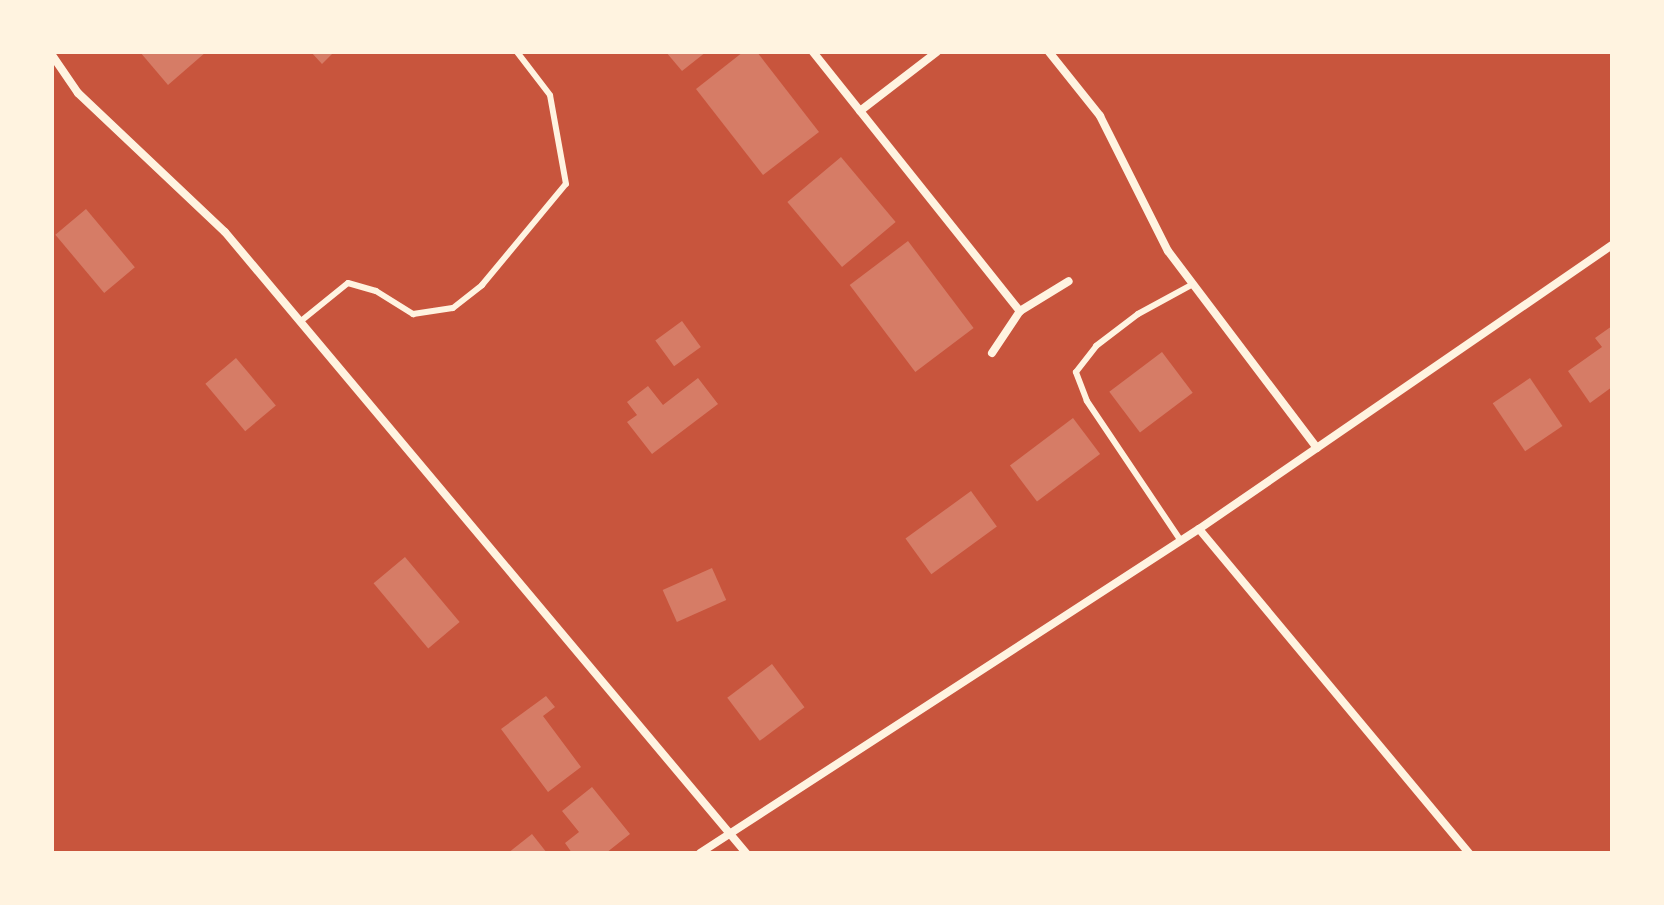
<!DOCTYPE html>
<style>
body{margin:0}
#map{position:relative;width:1664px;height:905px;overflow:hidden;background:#c8553d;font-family:"Open Sans",sans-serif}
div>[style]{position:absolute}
.building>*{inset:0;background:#d67c66;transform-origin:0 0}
.service>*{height:6px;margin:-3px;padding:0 3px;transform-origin:3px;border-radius:3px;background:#fff3e0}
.minor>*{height:8px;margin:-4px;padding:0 4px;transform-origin:4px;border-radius:4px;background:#fff3e0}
span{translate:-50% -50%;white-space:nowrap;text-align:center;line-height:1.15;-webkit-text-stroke:8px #fff3e0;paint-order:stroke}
.frame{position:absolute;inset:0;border:54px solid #fff3e0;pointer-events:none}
</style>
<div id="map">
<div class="building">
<div style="clip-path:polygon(140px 52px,206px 52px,168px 85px)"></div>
<div style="clip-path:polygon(311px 52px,334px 52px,322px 64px)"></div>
<div style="clip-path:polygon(666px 52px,706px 52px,682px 71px)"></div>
<div style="clip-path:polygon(743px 52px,757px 52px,819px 132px,763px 175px,696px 89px)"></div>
<div style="left:841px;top:157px;width:85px;height:70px;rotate:50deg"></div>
<div style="left:86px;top:209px;width:76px;height:40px;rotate:50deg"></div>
<div style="left:908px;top:241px;width:109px;height:73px;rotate:53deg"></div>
<div style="left:682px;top:321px;width:32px;height:33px;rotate:54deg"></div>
<div style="clip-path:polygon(1612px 326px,1612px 387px,1590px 403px,1568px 371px,1602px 347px,1595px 338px)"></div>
<div style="left:1162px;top:352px;width:51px;height:66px;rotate:53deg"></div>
<div style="left:236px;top:358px;width:62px;height:40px;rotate:50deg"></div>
<div style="clip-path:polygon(698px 378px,718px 404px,652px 454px,627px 422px,637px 415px,627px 402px,648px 386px,663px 405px)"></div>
<div style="left:1530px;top:378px;width:58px;height:45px;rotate:56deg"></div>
<div style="left:1073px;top:418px;width:45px;height:79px;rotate:53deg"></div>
<div style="left:971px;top:491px;width:44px;height:81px;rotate:54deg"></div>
<div style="left:405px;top:557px;width:85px;height:41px;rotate:50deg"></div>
<div style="left:712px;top:568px;width:35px;height:54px;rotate:66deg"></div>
<div style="left:772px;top:664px;width:54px;height:56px;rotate:53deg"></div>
<div style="clip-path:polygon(546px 696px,555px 707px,543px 716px,581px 767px,548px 792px,501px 729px)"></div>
<div style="clip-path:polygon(592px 787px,630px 834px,606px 853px,572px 853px,565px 843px,579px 832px,562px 811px)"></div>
<div style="clip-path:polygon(532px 834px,547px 853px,508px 853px)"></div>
</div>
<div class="service">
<div style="left:301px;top:321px;width:60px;rotate:-39deg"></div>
<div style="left:348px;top:283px;width:29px;rotate:16deg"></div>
<div style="left:376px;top:291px;width:44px;rotate:31.9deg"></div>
<div style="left:413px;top:314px;width:40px;rotate:-8.5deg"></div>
<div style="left:453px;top:308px;width:37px;rotate:-38deg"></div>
<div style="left:482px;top:285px;width:131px;rotate:-50.3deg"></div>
<div style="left:566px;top:184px;width:90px;rotate:-100.2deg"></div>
<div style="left:550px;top:95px;width:54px;rotate:-127.5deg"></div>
<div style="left:1181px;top:541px;width:169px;rotate:-123.9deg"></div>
<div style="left:1087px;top:401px;width:31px;rotate:-111deg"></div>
<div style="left:1076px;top:372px;width:33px;rotate:-52deg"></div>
<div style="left:1096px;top:346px;width:53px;rotate:-37.3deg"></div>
<div style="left:1138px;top:314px;width:63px;rotate:-28.6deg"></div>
</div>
<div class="minor">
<div style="left:813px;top:52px;width:332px;rotate:51.4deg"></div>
<div style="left:1049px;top:52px;width:82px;rotate:51.4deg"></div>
<div style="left:1100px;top:116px;width:151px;rotate:63.3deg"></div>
<div style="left:1168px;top:251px;width:247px;rotate:52.9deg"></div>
<div style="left:52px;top:55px;width:46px;rotate:55.6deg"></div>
<div style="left:78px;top:93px;width:202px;rotate:43.4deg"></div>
<div style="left:225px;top:232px;width:811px;rotate:50deg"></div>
<div style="left:860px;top:111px;width:97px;rotate:-37.5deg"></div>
<div style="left:992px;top:353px;width:50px;rotate:-56.3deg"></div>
<div style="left:1020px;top:311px;width:57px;rotate:-31.5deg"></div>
<div style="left:1199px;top:529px;width:422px;rotate:50.2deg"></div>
<div style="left:700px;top:853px;width:595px;rotate:-33deg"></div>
<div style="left:1199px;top:529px;width:501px;rotate:-34.51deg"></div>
</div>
<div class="frame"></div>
</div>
